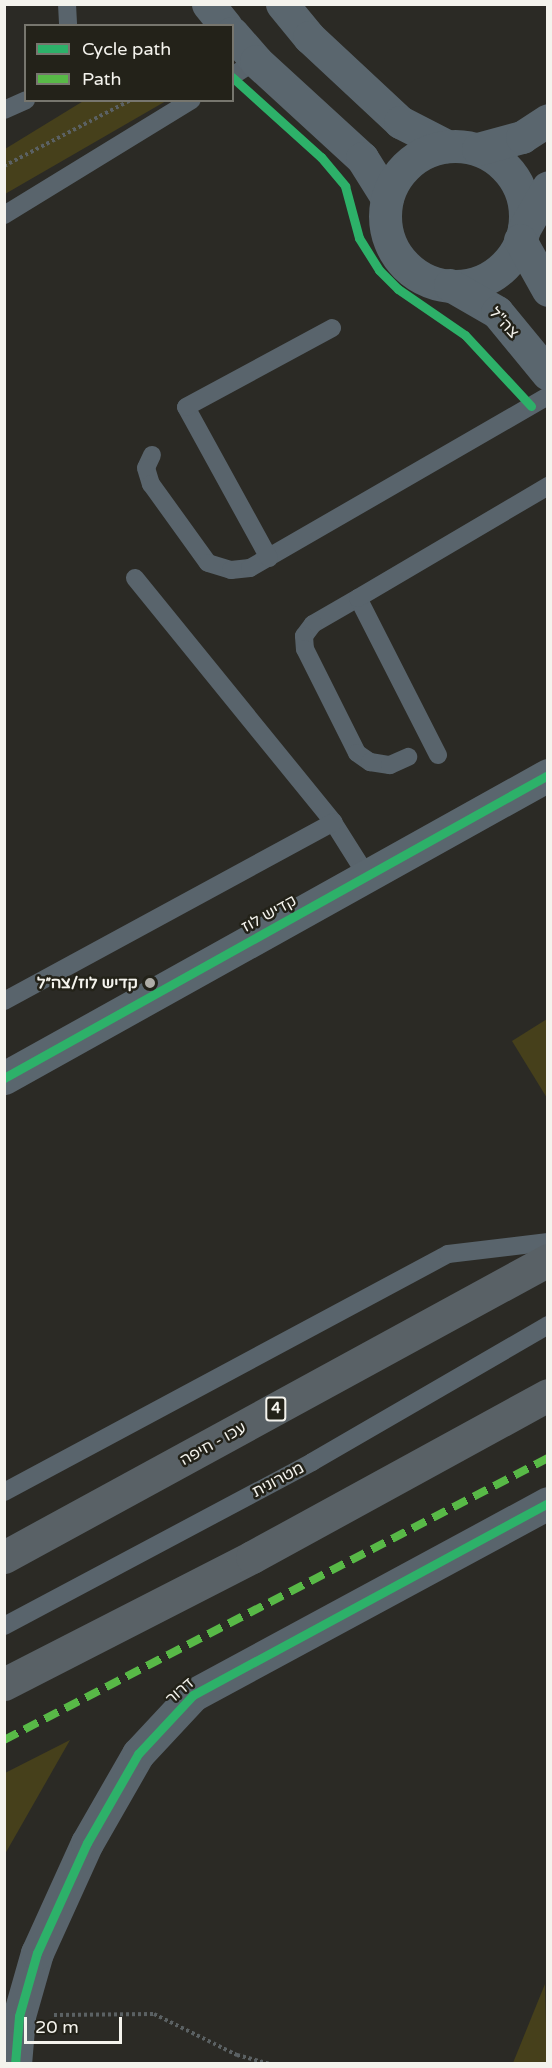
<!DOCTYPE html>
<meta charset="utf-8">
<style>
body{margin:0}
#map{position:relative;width:552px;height:2068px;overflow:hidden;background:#2b2a25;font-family:"Varela Round","Noto Sans Hebrew",sans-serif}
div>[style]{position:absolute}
.green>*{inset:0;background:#46401b}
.path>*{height:4px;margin-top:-2px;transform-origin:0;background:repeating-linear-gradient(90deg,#5b6163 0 3px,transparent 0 6px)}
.lane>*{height:18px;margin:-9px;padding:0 9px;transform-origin:9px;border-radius:9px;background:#59646c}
.street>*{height:33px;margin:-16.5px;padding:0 16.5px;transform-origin:16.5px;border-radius:16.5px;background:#59646c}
.secondary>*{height:33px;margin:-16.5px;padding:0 16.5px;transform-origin:16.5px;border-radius:16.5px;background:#5a666e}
.secondary>.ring{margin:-16.5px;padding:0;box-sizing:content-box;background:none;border:33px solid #5a666e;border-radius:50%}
.highway>*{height:33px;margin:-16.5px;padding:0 16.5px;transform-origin:16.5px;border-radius:16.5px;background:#596166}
.quiet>*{height:8px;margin-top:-4px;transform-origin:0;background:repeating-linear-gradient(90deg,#58b947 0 15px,transparent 0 23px)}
.cycleway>*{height:9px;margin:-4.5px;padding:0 4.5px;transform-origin:4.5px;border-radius:4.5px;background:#2db169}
.dots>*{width:16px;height:16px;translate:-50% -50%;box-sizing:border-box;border:3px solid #232219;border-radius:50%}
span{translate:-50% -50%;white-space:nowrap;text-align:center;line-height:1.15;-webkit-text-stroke:5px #232219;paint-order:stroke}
.shield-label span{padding:2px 4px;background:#232219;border:2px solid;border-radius:4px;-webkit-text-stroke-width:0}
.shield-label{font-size:15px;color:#f4f3ed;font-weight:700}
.street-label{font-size:16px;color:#f4f3ed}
.poi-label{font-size:16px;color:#f4f3ed;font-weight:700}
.right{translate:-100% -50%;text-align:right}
.frame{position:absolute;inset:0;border:6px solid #f4f3ed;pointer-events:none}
.legend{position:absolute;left:24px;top:24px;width:210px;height:78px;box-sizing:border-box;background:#232219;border:2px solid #77766e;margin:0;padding:8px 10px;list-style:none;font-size:18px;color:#f4f3ed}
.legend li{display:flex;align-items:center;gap:12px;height:30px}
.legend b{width:30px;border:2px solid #77766e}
.scale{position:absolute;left:24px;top:2017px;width:98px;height:27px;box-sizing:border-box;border:3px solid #f4f3ed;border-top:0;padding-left:8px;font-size:18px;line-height:21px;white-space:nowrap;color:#f4f3ed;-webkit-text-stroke:4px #232219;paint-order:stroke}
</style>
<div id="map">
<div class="green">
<div style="clip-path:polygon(85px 100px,166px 101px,5px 194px,5px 149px)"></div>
<div style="clip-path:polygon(547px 1019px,547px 1098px,512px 1041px)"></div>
<div style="clip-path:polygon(70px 1740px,5px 1854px,5px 1773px)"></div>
<div style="clip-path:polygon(545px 1984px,547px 2063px,513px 2063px)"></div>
</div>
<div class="path">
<div style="left:4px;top:166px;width:143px;rotate:-27.5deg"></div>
<div style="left:54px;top:2015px;width:100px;rotate:-0.6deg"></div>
<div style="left:154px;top:2014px;width:93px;rotate:26.3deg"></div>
<div style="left:237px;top:2055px;width:35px;rotate:15deg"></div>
</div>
<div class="lane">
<div style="left:67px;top:4px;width:22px;rotate:87deg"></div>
<div style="left:232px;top:76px;width:28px;rotate:-32deg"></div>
<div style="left:4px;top:110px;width:24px;rotate:-24deg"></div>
<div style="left:4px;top:215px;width:220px;rotate:-31.5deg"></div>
<div style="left:152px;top:455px;width:14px;rotate:115deg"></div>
<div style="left:146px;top:468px;width:17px;rotate:73deg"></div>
<div style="left:151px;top:484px;width:97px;rotate:54.2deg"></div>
<div style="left:208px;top:563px;width:24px;rotate:17deg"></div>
<div style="left:231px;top:570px;width:19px;rotate:-6deg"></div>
<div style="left:250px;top:568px;width:344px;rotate:-30deg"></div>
<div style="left:269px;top:558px;width:172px;rotate:-118.8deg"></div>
<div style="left:186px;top:407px;width:166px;rotate:-28.4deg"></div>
<div style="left:135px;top:578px;width:314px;rotate:50.9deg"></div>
<div style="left:333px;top:822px;width:64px;rotate:57.8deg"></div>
<div style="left:358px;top:598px;width:52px;rotate:150deg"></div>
<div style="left:313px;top:624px;width:15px;rotate:127deg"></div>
<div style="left:304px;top:636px;width:13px;rotate:86deg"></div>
<div style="left:305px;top:649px;width:116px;rotate:63.4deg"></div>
<div style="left:357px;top:753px;width:16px;rotate:35deg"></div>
<div style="left:370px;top:762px;width:20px;rotate:9deg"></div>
<div style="left:390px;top:765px;width:20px;rotate:-24deg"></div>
<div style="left:438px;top:755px;width:176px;rotate:-117deg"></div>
<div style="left:358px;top:598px;width:221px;rotate:-30.5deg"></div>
<div style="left:4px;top:1001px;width:375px;rotate:-28.5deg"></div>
<div style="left:4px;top:1492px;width:504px;rotate:-28.19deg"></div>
<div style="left:448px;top:1254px;width:101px;rotate:-6.8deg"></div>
<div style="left:4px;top:1626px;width:349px;rotate:-28deg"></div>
<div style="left:312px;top:1462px;width:273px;rotate:-30.1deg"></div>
</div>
<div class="street">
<div style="left:15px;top:2064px;width:48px;rotate:-85.2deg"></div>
<div style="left:19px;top:2016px;width:66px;rotate:-74.1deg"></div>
<div style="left:37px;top:1953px;width:121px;rotate:-65.6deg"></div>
<div style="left:87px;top:1843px;width:103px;rotate:-60.2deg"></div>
<div style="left:138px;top:1754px;width:81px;rotate:-47deg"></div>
<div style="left:193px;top:1695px;width:404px;rotate:-28.4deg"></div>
</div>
<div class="secondary">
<div style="left:208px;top:4px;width:28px;rotate:51deg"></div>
<div style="left:282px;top:4px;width:43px;rotate:50.7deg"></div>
<div style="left:309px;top:37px;width:125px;rotate:43deg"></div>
<div style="left:400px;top:122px;width:53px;rotate:27.1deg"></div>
<div style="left:232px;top:33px;width:37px;rotate:49deg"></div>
<div style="left:256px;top:61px;width:144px;rotate:42.5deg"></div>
<div style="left:362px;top:158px;width:47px;rotate:58deg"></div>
<div class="ring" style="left:385px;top:146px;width:107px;height:107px"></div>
<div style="left:478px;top:149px;width:46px;rotate:-15.3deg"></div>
<div style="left:522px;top:137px;width:31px;rotate:-33deg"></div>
<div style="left:524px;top:229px;width:48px;rotate:-60.3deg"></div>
<div style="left:520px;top:240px;width:57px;rotate:60.8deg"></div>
<div style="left:450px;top:285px;width:54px;rotate:29.9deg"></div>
<div style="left:497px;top:312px;width:80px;rotate:50.6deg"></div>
<div style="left:4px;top:1078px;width:623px;rotate:-29.12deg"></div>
</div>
<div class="highway">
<div style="left:4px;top:1557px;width:620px;rotate:-28.63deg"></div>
<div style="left:4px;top:1684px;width:279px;rotate:-27.1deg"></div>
<div style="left:252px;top:1557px;width:337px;rotate:-28.7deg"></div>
</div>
<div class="quiet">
<div style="left:4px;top:1740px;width:613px;rotate:-27.4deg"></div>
</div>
<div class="cycleway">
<div style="left:232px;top:77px;width:120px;rotate:42deg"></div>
<div style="left:321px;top:157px;width:38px;rotate:50deg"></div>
<div style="left:345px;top:186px;width:54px;rotate:74.9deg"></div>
<div style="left:359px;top:238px;width:38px;rotate:58deg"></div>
<div style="left:379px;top:270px;width:27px;rotate:45deg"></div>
<div style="left:398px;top:289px;width:81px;rotate:34.5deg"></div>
<div style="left:465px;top:335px;width:97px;rotate:47.1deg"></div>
<div style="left:4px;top:1078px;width:623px;rotate:-29.12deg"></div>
<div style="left:15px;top:2064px;width:48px;rotate:-85.2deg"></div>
<div style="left:19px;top:2016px;width:66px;rotate:-74.1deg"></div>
<div style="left:37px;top:1953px;width:121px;rotate:-65.6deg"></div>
<div style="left:87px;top:1843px;width:103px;rotate:-60.2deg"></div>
<div style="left:138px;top:1754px;width:81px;rotate:-47deg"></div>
<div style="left:193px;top:1695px;width:404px;rotate:-28.4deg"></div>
</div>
<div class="dots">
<div style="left:150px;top:983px;background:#aeada7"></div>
</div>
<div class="shield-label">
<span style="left:276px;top:1409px">4</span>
</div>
<div class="street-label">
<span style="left:504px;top:323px;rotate:47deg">צה"ל</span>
<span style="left:269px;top:914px;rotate:-29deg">קדיש לוז</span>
<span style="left:213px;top:1444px;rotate:-29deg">עכו - חיפה</span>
<span style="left:278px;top:1480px;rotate:-28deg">מטרונית</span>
<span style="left:180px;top:1691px;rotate:-41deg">דרור</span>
</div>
<div class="poi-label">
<span class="right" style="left:138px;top:983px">קדיש לוז/צה״ל</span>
</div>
<div class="frame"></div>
<ul class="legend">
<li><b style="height:8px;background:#2db169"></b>Cycle path</li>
<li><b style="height:8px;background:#58b947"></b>Path</li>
</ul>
<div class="scale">20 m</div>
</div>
